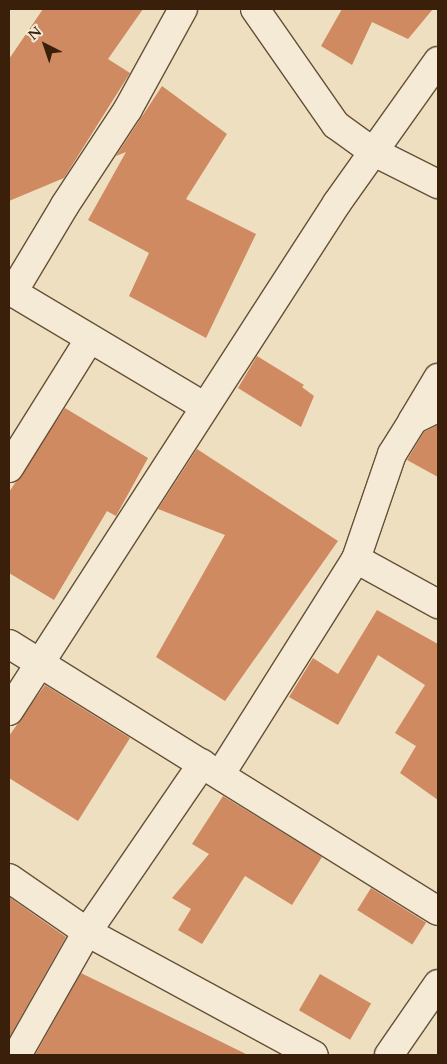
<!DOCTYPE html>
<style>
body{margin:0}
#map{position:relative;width:447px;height:1064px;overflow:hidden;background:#eedfc0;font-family:Cardo,serif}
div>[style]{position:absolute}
.building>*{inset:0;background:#cf8a62;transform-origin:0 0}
.roads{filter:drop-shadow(1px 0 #675038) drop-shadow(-1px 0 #675038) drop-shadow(0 1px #675038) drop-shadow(0 -1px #675038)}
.minor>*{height:28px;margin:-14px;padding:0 14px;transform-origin:14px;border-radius:14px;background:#f4ead6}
span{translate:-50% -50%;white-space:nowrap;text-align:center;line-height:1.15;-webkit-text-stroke:4px #f4ead6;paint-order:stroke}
.frame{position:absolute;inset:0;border:10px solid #3a200b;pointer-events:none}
.north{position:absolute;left:20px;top:20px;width:50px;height:50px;-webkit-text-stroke:4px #f4ead6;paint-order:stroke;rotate:319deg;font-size:14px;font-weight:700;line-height:20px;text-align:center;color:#3a200b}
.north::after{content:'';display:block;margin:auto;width:18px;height:22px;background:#3a200b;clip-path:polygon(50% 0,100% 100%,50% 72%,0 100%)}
</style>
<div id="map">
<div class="building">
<div style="clip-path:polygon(43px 9px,143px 9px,108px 59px,130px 73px,64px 178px,9px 201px,9px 59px)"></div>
<div style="clip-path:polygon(342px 9px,433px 9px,408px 39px,372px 22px,352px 65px,321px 46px)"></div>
<div style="clip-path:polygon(162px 86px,227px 134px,186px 199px,256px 234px,206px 338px,129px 296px,149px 253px,88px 220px,126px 152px,116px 156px)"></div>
<div style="clip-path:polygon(257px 356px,304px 385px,302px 387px,314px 396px,301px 427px,238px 388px)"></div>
<div style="clip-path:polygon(65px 408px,148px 458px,116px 516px,107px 511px,54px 600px,9px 573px,9px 492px)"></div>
<div style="clip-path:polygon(438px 425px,438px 477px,407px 460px,424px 432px)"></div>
<div style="clip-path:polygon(197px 449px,338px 541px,225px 701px,156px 657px,225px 535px,158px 509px)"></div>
<div style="clip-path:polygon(377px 610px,438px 644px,438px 800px,400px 773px,416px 746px,395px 733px,425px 685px,378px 655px,338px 725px,289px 697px,313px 658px,338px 674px)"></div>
<div style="clip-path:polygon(45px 685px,130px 738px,78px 821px,9px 778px,9px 736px)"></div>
<div style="clip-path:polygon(223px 796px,322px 857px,292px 905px,245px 876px,202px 944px,178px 930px,191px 909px,172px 898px,209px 854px,192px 844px)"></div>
<div style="left:371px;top:888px;width:65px;height:26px;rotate:32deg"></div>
<div style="clip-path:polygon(9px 897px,66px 937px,9px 1038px)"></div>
<div style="clip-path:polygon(81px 973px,248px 1055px,35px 1055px)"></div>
<div style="left:320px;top:974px;width:59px;height:42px;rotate:30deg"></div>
</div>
<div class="roads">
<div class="minor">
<div style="left:255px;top:9px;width:141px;rotate:55.1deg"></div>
<div style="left:336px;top:125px;width:44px;rotate:35.8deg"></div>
<div style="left:372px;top:151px;width:74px;rotate:26.6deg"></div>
<div style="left:9px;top:290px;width:228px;rotate:30.8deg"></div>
<div style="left:13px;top:292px;width:101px;rotate:-59.1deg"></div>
<div style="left:65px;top:205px;width:115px;rotate:-56.7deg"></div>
<div style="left:128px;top:109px;width:114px;rotate:-61.2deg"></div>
<div style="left:413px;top:420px;width:49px;rotate:-59.2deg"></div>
<div style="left:9px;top:468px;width:151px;rotate:-58deg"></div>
<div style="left:356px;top:559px;width:94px;rotate:28.8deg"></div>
<div style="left:9px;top:644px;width:505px;rotate:31.9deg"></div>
<div style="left:9px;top:711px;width:605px;rotate:-57.15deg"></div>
<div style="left:337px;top:203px;width:174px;rotate:-54.6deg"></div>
<div style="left:220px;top:775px;width:255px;rotate:-57.8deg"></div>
<div style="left:356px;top:559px;width:111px;rotate:-71.1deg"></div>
<div style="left:392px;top:454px;width:40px;rotate:-58deg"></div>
<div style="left:413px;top:420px;width:28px;rotate:-26deg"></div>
<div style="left:9px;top:878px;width:95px;rotate:34.7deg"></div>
<div style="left:87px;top:932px;width:258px;rotate:28.5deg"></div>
<div style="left:17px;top:1055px;width:142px;rotate:-60.4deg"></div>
<div style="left:87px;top:932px;width:204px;rotate:-55.6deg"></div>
<div style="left:389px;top:1055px;width:86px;rotate:-55.4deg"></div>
</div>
</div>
<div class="frame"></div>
<div class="north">N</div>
</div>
